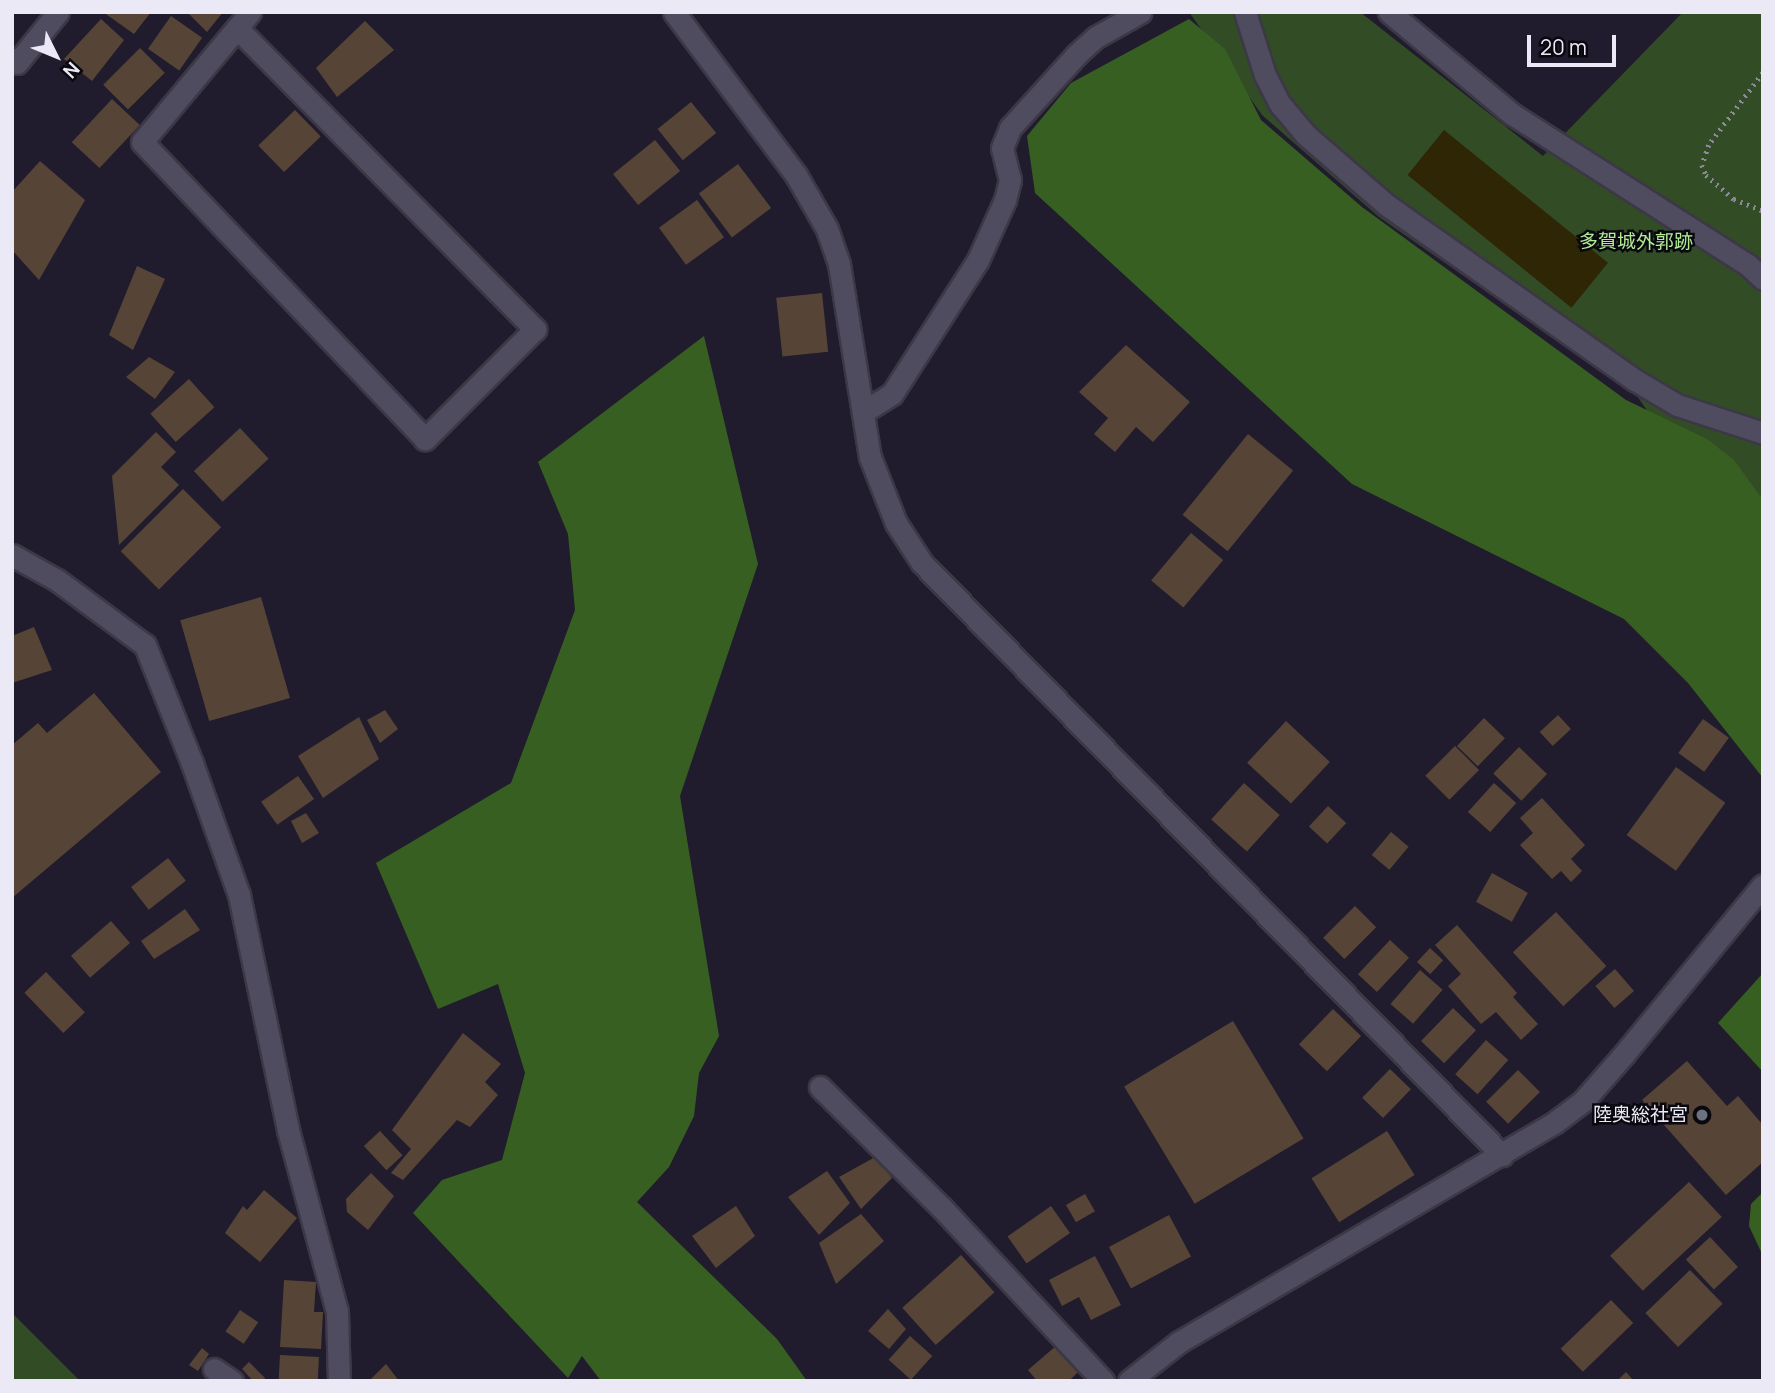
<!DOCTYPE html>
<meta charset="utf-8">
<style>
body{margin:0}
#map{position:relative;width:1775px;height:1393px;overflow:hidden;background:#201c2d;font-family:Manrope,"Noto Sans JP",sans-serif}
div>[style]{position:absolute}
.green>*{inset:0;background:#324c25}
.forest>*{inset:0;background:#385f22}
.sand>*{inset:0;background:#2e2604;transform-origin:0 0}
.building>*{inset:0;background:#564536;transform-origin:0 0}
.path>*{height:4.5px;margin-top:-2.25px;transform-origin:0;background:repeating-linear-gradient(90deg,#8d8a99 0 2px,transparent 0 7px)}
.roads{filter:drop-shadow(2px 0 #3c3846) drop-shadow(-2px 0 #3c3846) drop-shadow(0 2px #3c3846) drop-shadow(0 -2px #3c3846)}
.minor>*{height:21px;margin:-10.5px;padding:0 10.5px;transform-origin:10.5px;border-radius:10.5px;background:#504c60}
.dots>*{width:19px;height:19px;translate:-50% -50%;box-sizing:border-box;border:4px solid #09080f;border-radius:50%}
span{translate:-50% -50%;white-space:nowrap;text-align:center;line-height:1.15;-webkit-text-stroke:5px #09080f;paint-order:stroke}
.park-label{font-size:19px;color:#b1ec94}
.poi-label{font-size:19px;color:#ece9f6}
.right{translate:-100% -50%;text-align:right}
.frame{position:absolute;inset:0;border:14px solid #ece9f6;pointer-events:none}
.north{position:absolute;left:21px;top:21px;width:70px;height:70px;-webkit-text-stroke:5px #09080f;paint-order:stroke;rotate:133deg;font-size:19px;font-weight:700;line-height:28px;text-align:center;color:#ece9f6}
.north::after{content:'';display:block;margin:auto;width:24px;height:32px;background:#ece9f6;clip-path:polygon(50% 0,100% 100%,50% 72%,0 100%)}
.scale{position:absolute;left:1527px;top:35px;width:89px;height:32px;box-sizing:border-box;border:4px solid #ece9f6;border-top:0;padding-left:9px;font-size:21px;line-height:24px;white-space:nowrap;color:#ece9f6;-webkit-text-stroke:5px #09080f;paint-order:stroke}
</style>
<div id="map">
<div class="green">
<div style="clip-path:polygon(1189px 12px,1360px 12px,1543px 156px,1683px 12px,1763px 12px,1763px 576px,1637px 396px,1379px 217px,1262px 115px)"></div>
<div style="clip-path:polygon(12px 1313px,80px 1381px,12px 1381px)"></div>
</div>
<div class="forest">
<div style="clip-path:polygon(1189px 19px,1225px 49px,1261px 120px,1362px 207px,1626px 400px,1707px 439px,1734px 460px,1763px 500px,1763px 778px,1688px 683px,1624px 619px,1352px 484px,1035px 193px,1027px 136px,1071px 83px)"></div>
<div style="clip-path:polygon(704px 336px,758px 564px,680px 796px,719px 1036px,699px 1073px,694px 1116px,669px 1167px,637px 1202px,777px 1339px,807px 1381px,601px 1381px,582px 1356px,568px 1378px,413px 1213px,442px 1180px,502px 1160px,525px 1073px,498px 984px,438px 1009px,376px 863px,511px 783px,575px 610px,568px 534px,538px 462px)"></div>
<div style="clip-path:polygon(1763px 973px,1763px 1072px,1718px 1023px)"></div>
<div style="clip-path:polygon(1763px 1192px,1763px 1256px,1749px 1226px,1751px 1204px)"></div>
</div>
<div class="sand">
<div style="left:1444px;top:130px;width:211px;height:58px;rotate:39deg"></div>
</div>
<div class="building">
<div style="clip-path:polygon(103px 12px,151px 12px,134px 34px)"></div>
<div style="clip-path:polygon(187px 12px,223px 12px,207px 32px)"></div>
<div style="left:171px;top:16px;width:38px;height:40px;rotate:35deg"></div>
<div style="clip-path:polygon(101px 19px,124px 40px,92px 81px,64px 59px)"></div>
<div style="clip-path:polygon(365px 21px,394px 50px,337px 97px,316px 68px)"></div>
<div style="left:140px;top:48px;width:35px;height:52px;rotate:45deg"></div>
<div style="left:112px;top:99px;width:38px;height:59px;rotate:43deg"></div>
<div style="left:691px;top:102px;width:40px;height:43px;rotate:51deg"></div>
<div style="left:295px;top:110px;width:37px;height:51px;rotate:46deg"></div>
<div style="left:655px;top:140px;width:40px;height:54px;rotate:51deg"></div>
<div style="clip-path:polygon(40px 161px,85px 200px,39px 280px,12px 250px,12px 192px)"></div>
<div style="left:738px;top:164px;width:55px;height:49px;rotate:53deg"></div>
<div style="left:697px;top:200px;width:46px;height:47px;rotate:54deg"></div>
<div style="clip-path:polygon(137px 266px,165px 279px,133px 350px,109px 335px)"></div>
<div style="left:822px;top:293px;width:59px;height:46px;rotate:84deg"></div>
<div style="clip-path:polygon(1126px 345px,1190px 402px,1153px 442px,1136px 427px,1115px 452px,1094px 434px,1108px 418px,1079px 392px)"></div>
<div style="clip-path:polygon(149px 357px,175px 372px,155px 399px,126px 377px)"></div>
<div style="left:189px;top:379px;width:38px;height:52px;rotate:48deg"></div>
<div style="left:240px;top:428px;width:42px;height:63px;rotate:47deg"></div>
<div style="clip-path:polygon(156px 432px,176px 452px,161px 467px,179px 485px,119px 545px,112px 476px)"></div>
<div style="left:1248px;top:434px;width:58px;height:104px;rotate:39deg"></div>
<div style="left:183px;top:489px;width:54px;height:88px;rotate:45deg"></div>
<div style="left:1191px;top:533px;width:42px;height:62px;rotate:40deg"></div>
<div style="left:261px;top:597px;width:105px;height:84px;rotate:74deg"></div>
<div style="clip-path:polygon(34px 627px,52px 670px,12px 683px,12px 636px)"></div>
<div style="clip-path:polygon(94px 693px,161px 772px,12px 898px,12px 745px,38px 723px,47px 733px)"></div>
<div style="clip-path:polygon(385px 710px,398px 729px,380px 743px,367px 720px)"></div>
<div style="left:1558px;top:715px;width:19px;height:25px;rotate:47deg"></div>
<div style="clip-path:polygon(359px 717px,379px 759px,323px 798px,298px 756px)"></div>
<div style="left:1484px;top:718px;width:29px;height:39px;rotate:44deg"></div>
<div style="left:1703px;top:719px;width:32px;height:42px;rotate:36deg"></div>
<div style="left:1286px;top:721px;width:60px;height:57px;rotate:43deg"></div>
<div style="left:1455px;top:746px;width:34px;height:42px;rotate:45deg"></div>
<div style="left:1519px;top:747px;width:39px;height:37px;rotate:44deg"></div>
<div style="left:1676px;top:767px;width:61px;height:84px;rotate:36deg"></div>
<div style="left:298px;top:776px;width:28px;height:45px;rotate:55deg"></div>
<div style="left:1244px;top:783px;width:48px;height:49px;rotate:42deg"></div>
<div style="left:1494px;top:783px;width:30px;height:39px;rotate:42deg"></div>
<div style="clip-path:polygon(1542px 798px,1585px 845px,1571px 859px,1582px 871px,1571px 882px,1561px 871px,1552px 879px,1520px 845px,1533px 833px,1520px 818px)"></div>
<div style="left:1328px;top:806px;width:25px;height:28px;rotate:43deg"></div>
<div style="clip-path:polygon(306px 813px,319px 833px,302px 843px,291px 821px)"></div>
<div style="left:1391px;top:832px;width:23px;height:30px;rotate:40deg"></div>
<div style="left:168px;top:858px;width:29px;height:47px;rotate:52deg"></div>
<div style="left:1492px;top:873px;width:41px;height:33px;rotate:29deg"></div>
<div style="left:1355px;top:906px;width:30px;height:45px;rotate:45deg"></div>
<div style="clip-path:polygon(185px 909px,200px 930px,154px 959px,141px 941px)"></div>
<div style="left:1556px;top:912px;width:74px;height:59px;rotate:47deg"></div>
<div style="left:111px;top:921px;width:29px;height:53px;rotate:49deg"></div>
<div style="clip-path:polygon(1457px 925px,1517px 993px,1513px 997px,1538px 1024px,1521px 1040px,1496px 1012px,1481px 1024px,1448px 986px,1461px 974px,1435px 945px)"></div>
<div style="left:1390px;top:940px;width:26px;height:47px;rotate:43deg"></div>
<div style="left:1430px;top:948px;width:18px;height:19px;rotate:43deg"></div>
<div style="left:1615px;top:969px;width:29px;height:26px;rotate:49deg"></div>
<div style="left:1420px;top:970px;width:30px;height:45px;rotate:41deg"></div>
<div style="left:46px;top:972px;width:56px;height:30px;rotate:46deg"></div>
<div style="left:1453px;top:1008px;width:32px;height:46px;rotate:44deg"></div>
<div style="left:1333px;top:1009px;width:39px;height:49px;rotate:44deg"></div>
<div style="left:1233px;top:1021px;width:137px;height:127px;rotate:59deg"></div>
<div style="clip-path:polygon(463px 1033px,501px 1064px,485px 1082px,498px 1095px,470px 1127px,457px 1120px,403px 1180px,391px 1173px,411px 1149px,392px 1130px)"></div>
<div style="left:1486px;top:1040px;width:30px;height:46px;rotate:42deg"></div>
<div style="clip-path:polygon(1687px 1061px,1727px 1106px,1738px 1096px,1763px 1125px,1763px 1162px,1726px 1195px,1642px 1100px)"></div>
<div style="left:1390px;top:1069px;width:29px;height:40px;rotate:44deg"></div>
<div style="left:1518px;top:1070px;width:31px;height:45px;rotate:45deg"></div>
<div style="left:380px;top:1131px;width:33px;height:22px;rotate:47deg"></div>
<div style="left:1387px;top:1131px;width:52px;height:89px;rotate:58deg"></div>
<div style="clip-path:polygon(877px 1156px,892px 1178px,861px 1209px,839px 1177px)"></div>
<div style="clip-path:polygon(827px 1171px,850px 1203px,819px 1235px,788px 1197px)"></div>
<div style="clip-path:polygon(371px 1173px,394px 1196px,368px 1230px,347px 1212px,346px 1199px)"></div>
<div style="left:1689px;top:1182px;width:48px;height:108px;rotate:47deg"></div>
<div style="clip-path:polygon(264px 1190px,297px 1218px,260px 1262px,225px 1233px,243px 1206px,247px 1210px)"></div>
<div style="left:1085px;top:1194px;width:20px;height:22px;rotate:60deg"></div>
<div style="clip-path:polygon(736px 1206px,755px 1236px,716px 1268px,692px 1236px)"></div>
<div style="left:1051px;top:1206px;width:33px;height:53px;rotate:55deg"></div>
<div style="clip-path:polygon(861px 1214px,884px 1241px,836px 1284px,819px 1243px)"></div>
<div style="left:1169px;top:1215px;width:47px;height:68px;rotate:62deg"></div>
<div style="left:1710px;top:1237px;width:41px;height:33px;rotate:47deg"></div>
<div style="left:961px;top:1255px;width:50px;height:79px;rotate:48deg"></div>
<div style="clip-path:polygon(1095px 1256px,1121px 1305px,1091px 1320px,1079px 1297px,1062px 1306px,1049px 1280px)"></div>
<div style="left:1690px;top:1270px;width:47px;height:62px;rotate:46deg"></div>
<div style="clip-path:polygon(284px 1280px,316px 1282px,314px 1312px,323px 1312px,321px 1349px,280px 1347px)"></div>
<div style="left:1611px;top:1300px;width:32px;height:70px;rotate:46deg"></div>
<div style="clip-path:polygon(888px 1309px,906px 1329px,889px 1349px,868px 1331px)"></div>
<div style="left:240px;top:1310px;width:22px;height:26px;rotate:34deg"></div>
<div style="left:910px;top:1336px;width:30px;height:32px;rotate:42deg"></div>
<div style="clip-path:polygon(1057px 1345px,1080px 1370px,1069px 1381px,1037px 1381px,1028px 1370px)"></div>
<div style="clip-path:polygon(202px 1348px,209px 1354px,198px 1371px,189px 1365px)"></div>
<div style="left:280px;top:1355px;width:39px;height:26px;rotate:3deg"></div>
<div style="clip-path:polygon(249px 1362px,265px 1378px,263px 1381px,253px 1381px,242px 1369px)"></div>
<div style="clip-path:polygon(386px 1364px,399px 1381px,369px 1381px)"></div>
<div style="clip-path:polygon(1626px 1372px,1634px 1381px,1617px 1381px)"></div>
</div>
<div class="path">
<div style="left:1763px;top:73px;width:90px;rotate:126.9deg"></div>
<div style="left:1709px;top:145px;width:21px;rotate:109deg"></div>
<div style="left:1702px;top:165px;width:11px;rotate:68deg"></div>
<div style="left:1706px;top:175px;width:37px;rotate:41deg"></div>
<div style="left:1734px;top:199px;width:31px;rotate:22deg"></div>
</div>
<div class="roads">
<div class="minor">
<div style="left:674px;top:12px;width:204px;rotate:53.2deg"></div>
<div style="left:796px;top:175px;width:62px;rotate:60.1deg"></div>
<div style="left:827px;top:229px;width:37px;rotate:71deg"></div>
<div style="left:839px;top:264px;width:195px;rotate:80.9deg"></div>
<div style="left:870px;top:457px;width:71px;rotate:68.5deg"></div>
<div style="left:896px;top:523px;width:48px;rotate:57deg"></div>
<div style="left:922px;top:563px;width:829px;rotate:45.59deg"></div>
<div style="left:1245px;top:12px;width:66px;rotate:72.4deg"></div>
<div style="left:1265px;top:75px;width:33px;rotate:63deg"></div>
<div style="left:1280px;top:104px;width:40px;rotate:50deg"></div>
<div style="left:1306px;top:135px;width:108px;rotate:40.9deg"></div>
<div style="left:1388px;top:206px;width:302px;rotate:35.2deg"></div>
<div style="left:1635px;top:380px;width:49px;rotate:30.8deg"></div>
<div style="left:1677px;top:405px;width:90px;rotate:18deg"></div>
<div style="left:1389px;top:12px;width:160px;rotate:39.7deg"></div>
<div style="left:1512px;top:114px;width:279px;rotate:32.6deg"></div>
<div style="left:1747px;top:264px;width:22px;rotate:43deg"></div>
<div style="left:237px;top:28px;width:424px;rotate:45.3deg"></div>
<div style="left:535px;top:329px;width:156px;rotate:135deg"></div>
<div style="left:425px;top:439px;width:410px;rotate:-133.6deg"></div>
<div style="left:142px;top:142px;width:148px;rotate:-50.2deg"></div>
<div style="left:237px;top:28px;width:21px;rotate:-51deg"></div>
<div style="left:12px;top:59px;width:6px;rotate:39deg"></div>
<div style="left:17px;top:63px;width:65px;rotate:-51.2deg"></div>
<div style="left:863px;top:412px;width:34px;rotate:-32deg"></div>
<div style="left:892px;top:394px;width:159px;rotate:-57.3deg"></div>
<div style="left:978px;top:260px;width:66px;rotate:-65.8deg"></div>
<div style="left:1005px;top:200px;width:21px;rotate:-76deg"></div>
<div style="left:1010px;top:180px;width:33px;rotate:-104deg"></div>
<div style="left:1002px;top:148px;width:22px;rotate:-68deg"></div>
<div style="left:1010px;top:128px;width:100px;rotate:-47.8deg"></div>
<div style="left:1077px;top:54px;width:25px;rotate:-42deg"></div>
<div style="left:1096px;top:37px;width:51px;rotate:-29.1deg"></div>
<div style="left:12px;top:555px;width:51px;rotate:29.1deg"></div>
<div style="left:57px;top:580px;width:109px;rotate:36.5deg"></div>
<div style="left:145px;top:645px;width:127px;rotate:68.3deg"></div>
<div style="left:192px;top:763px;width:140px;rotate:70.4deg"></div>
<div style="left:239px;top:895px;width:240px;rotate:78.2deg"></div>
<div style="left:288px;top:1130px;width:188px;rotate:74.9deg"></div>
<div style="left:337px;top:1311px;width:70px;rotate:88.4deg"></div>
<div style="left:820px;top:1087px;width:170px;rotate:44.8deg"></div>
<div style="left:941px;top:1207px;width:238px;rotate:47deg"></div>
<div style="left:214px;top:1369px;width:22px;rotate:34deg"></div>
<div style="left:1129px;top:1381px;width:63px;rotate:-38deg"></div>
<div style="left:1179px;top:1342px;width:434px;rotate:-30.3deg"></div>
<div style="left:1554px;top:1123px;width:38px;rotate:-37deg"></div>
<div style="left:1584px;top:1100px;width:62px;rotate:-48.9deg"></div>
<div style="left:1625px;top:1053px;width:217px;rotate:-50.6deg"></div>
</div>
</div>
<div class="dots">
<div style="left:1702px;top:1115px;background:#6b7280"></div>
</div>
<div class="park-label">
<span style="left:1636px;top:242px">多賀城外郭跡</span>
</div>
<div class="poi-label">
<span class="right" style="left:1688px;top:1115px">陸奥総社宮</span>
</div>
<div class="frame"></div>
<div class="north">N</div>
<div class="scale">20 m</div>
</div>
